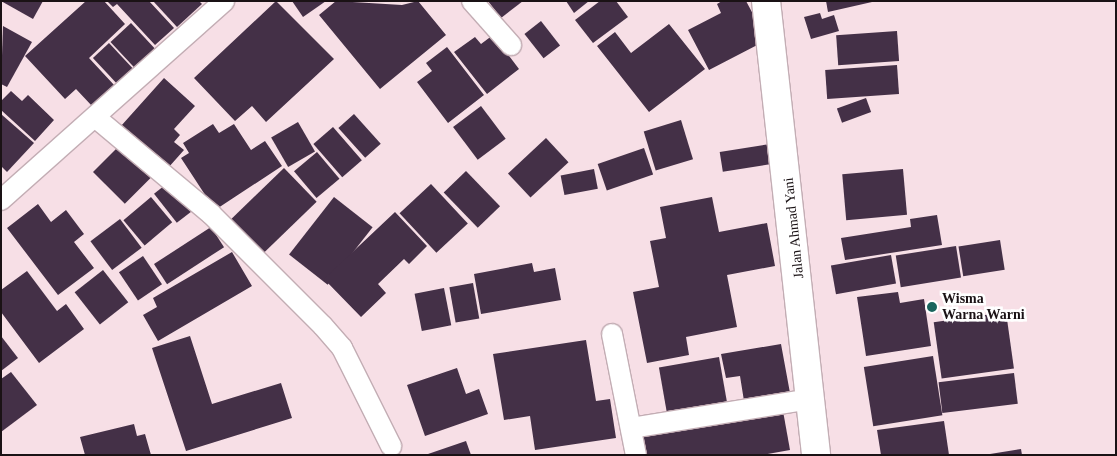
<!DOCTYPE html>
<style>
body{margin:0}
#map{position:relative;width:1117px;height:456px;overflow:hidden;background:#f7dfe6;font-family:"Times New Roman",serif}
div>[style]{position:absolute}
.building>*{inset:0;background:#443047;transform-origin:0 0}
.roads{filter:drop-shadow(1px 0 #c3adb4) drop-shadow(-1px 0 #c3adb4) drop-shadow(0 1px #c3adb4) drop-shadow(0 -1px #c3adb4)}
.street>*{height:20px;margin:-10px;padding:0 10px;transform-origin:10px;border-radius:10px;background:#fff}
.secondary>*{height:28px;margin:-14px;padding:0 14px;transform-origin:14px;border-radius:14px;background:#fff}
.dots>*{width:14px;height:14px;translate:-50% -50%;box-sizing:border-box;border:2px solid #fff;border-radius:50%}
span{translate:-50% -50%;white-space:nowrap;text-align:center;line-height:1.15;-webkit-text-stroke:5px #fff;paint-order:stroke}
.street-label{font-size:14px;color:#1a1215}
.poi-label{font-size:14px;color:#1a1215;font-weight:700}
.left{translate:0 -50%;text-align:left}
.frame{position:absolute;inset:0;border:2px solid #1a1215;pointer-events:none}
</style>
<div id="map">
<div class="building">
<div style="clip-path:polygon(1px 1px,43px 1px,33px 19px)"></div>
<div style="clip-path:polygon(86px 1px,104px 1px,125px 24px,89px 58px,115px 86px,92px 106px,76px 89px,65px 99px,25px 56px)"></div>
<div style="clip-path:polygon(107px 1px,149px 1px,174px 28px,155px 45px,117px 4px,113px 7px)"></div>
<div style="clip-path:polygon(153px 1px,199px 1px,202px 4px,177px 27px)"></div>
<div style="clip-path:polygon(276px 1px,334px 59px,266px 122px,252px 106px,235px 121px,194px 78px)"></div>
<div style="clip-path:polygon(292px 1px,326px 1px,303px 17px)"></div>
<div style="clip-path:polygon(336px 1px,402px 5px,418px 1px,446px 35px,380px 89px,319px 15px)"></div>
<div style="clip-path:polygon(488px 1px,523px 1px,501px 18px)"></div>
<div style="clip-path:polygon(566px 1px,589px 1px,574px 13px)"></div>
<div style="clip-path:polygon(600px 1px,616px 1px,628px 17px,593px 43px,575px 20px)"></div>
<div style="clip-path:polygon(722px 1px,746px 1px,767px 40px,709px 70px,688px 30px,721px 13px,717px 4px)"></div>
<div style="clip-path:polygon(826px 1px,872px 1px,872px 2px,828px 12px)"></div>
<div style="clip-path:polygon(820px 13px,822px 19px,834px 15px,839px 31px,811px 39px,804px 17px)"></div>
<div style="left:541px;top:21px;width:31px;height:21px;rotate:52deg"></div>
<div style="left:131px;top:23px;width:41px;height:28px;rotate:47deg"></div>
<div style="clip-path:polygon(669px 24px,705px 69px,649px 112px,597px 46px,615px 32px,631px 53px)"></div>
<div style="clip-path:polygon(3px 26px,32px 42px,7px 87px,1px 84px)"></div>
<div style="left:897px;top:31px;width:30px;height:61px;rotate:86deg"></div>
<div style="clip-path:polygon(493px 35px,519px 69px,487px 94px,454px 52px,475px 37px,481px 44px)"></div>
<div style="left:109px;top:43px;width:37px;height:22px;rotate:47deg"></div>
<div style="clip-path:polygon(447px 47px,484px 95px,448px 123px,417px 82px,432px 71px,426px 63px)"></div>
<div style="left:897px;top:65px;width:29px;height:72px;rotate:86deg"></div>
<div style="clip-path:polygon(164px 78px,195px 106px,174px 129px,180px 135px,174px 142px,184px 150px,168px 168px,121px 126px)"></div>
<div style="clip-path:polygon(11px 91px,22px 101px,28px 95px,54px 120px,35px 141px,1px 110px,1px 101px)"></div>
<div style="left:866px;top:98px;width:15px;height:31px;rotate:70deg"></div>
<div style="left:481px;top:106px;width:41px;height:35px;rotate:53deg"></div>
<div style="clip-path:polygon(1px 114px,34px 143px,7px 172px,1px 166px)"></div>
<div style="left:354px;top:114px;width:40px;height:21px;rotate:48deg"></div>
<div style="left:681px;top:120px;width:41px;height:39px;rotate:73deg"></div>
<div style="left:298px;top:122px;width:34px;height:31px;rotate:60deg"></div>
<div style="clip-path:polygon(213px 124px,219px 133px,234px 124px,251px 150px,265px 141px,282px 166px,215px 210px,181px 158px,189px 153px,183px 143px)"></div>
<div style="left:333px;top:127px;width:44px;height:26px;rotate:49deg"></div>
<div style="left:546px;top:138px;width:33px;height:52px;rotate:47deg"></div>
<div style="left:122px;top:143px;width:45px;height:41px;rotate:45deg"></div>
<div style="left:776px;top:143px;width:20px;height:57px;rotate:81deg"></div>
<div style="left:644px;top:148px;width:28px;height:49px;rotate:71deg"></div>
<div style="left:317px;top:152px;width:35px;height:30px;rotate:50deg"></div>
<div style="left:284px;top:168px;width:47px;height:79px;rotate:46deg"></div>
<div style="left:594px;top:169px;width:20px;height:34px;rotate:79deg"></div>
<div style="left:903px;top:169px;width:46px;height:61px;rotate:85deg"></div>
<div style="left:466px;top:171px;width:49px;height:31px;rotate:46deg"></div>
<div style="left:169px;top:182px;width:37px;height:19px;rotate:52deg"></div>
<div style="left:431px;top:184px;width:54px;height:43px;rotate:47deg"></div>
<div style="left:151px;top:197px;width:33px;height:36px;rotate:50deg"></div>
<div style="left:334px;top:197px;width:49px;height:73px;rotate:38deg"></div>
<div style="clip-path:polygon(712px 197px,719px 232px,767px 223px,775px 266px,727px 275px,737px 327px,686px 337px,689px 355px,647px 363px,633px 292px,659px 287px,650px 241px,666px 238px,660px 207px)"></div>
<div style="clip-path:polygon(38px 204px,51px 222px,66px 210px,84px 234px,74px 242px,94px 268px,58px 295px,7px 228px)"></div>
<div style="clip-path:polygon(395px 212px,427px 246px,409px 264px,404px 259px,378px 284px,386px 293px,361px 317px,324px 279px)"></div>
<div style="clip-path:polygon(937px 215px,942px 245px,845px 260px,841px 238px,911px 227px,910px 219px)"></div>
<div style="left:120px;top:219px;width:36px;height:37px;rotate:53deg"></div>
<div style="left:211px;top:227px;width:24px;height:68px;rotate:57deg"></div>
<div style="left:1000px;top:240px;width:30px;height:42px;rotate:81deg"></div>
<div style="left:956px;top:246px;width:32px;height:61px;rotate:81deg"></div>
<div style="clip-path:polygon(232px 252px,252px 286px,158px 341px,143px 315px,157px 307px,153px 298px)"></div>
<div style="left:891px;top:255px;width:29px;height:61px;rotate:80deg"></div>
<div style="left:143px;top:256px;width:34px;height:29px;rotate:56deg"></div>
<div style="clip-path:polygon(532px 263px,534px 272px,555px 268px,561px 300px,481px 314px,474px 274px)"></div>
<div style="left:103px;top:270px;width:41px;height:36px;rotate:52deg"></div>
<div style="clip-path:polygon(27px 271px,57px 311px,66px 304px,84px 329px,39px 363px,1px 312px,1px 290px)"></div>
<div style="left:473px;top:283px;width:36px;height:24px;rotate:80deg"></div>
<div style="left:444px;top:288px;width:38px;height:30px;rotate:79deg"></div>
<div style="clip-path:polygon(898px 292px,900px 303px,924px 299px,931px 346px,866px 356px,857px 297px)"></div>
<div style="left:1006px;top:312px;width:57px;height:73px;rotate:82deg"></div>
<div style="clip-path:polygon(1px 336px,18px 358px,1px 371px)"></div>
<div style="clip-path:polygon(190px 336px,212px 404px,281px 383px,292px 418px,186px 451px,152px 348px)"></div>
<div style="clip-path:polygon(586px 340px,596px 401px,610px 399px,616px 438px,535px 450px,530px 416px,504px 420px,493px 354px)"></div>
<div style="clip-path:polygon(781px 344px,790px 393px,744px 401px,740px 376px,726px 378px,721px 354px)"></div>
<div style="left:933px;top:356px;width:60px;height:70px;rotate:81deg"></div>
<div style="left:719px;top:357px;width:46px;height:61px;rotate:80deg"></div>
<div style="clip-path:polygon(457px 368px,466px 394px,479px 389px,488px 414px,425px 436px,407px 385px)"></div>
<div style="clip-path:polygon(11px 372px,37px 405px,1px 432px,1px 379px)"></div>
<div style="left:1014px;top:373px;width:31px;height:76px;rotate:83deg"></div>
<div style="clip-path:polygon(783px 411px,790px 450px,762px 455px,642px 455px,639px 437px)"></div>
<div style="clip-path:polygon(944px 421px,949px 455px,881px 455px,877px 430px)"></div>
<div style="clip-path:polygon(134px 424px,137px 436px,145px 434px,151px 455px,85px 455px,80px 437px)"></div>
<div style="clip-path:polygon(466px 441px,471px 455px,428px 455px,428px 454px)"></div>
<div style="clip-path:polygon(1021px 449px,1022px 455px,990px 455px,990px 454px)"></div>
</div>
<div class="roads">
<div class="street">
<div style="left:472px;top:1px;width:59px;rotate:48.4deg"></div>
<div style="left:95px;top:117px;width:151px;rotate:39.9deg"></div>
<div style="left:211px;top:214px;width:158px;rotate:45deg"></div>
<div style="left:323px;top:326px;width:29px;rotate:49deg"></div>
<div style="left:342px;top:348px;width:110px;rotate:63.4deg"></div>
<div style="left:1px;top:200px;width:299px;rotate:-41.7deg"></div>
<div style="left:612px;top:334px;width:123px;rotate:78.8deg"></div>
<div style="left:631px;top:428px;width:182px;rotate:-9.2deg"></div>
</div>
<div class="secondary">
<div style="left:766px;top:1px;width:457px;rotate:83.7deg"></div>
</div>
</div>
<div class="dots">
<div style="left:932px;top:307px;background:#19645d"></div>
</div>
<div class="street-label">
<span style="left:794px;top:228px;rotate:-96deg">Jalan Ahmad Yani</span>
</div>
<div class="poi-label">
<span class="left" style="left:942px;top:307px">Wisma<br>Warna Warni</span>
</div>
<div class="frame"></div>
</div>
